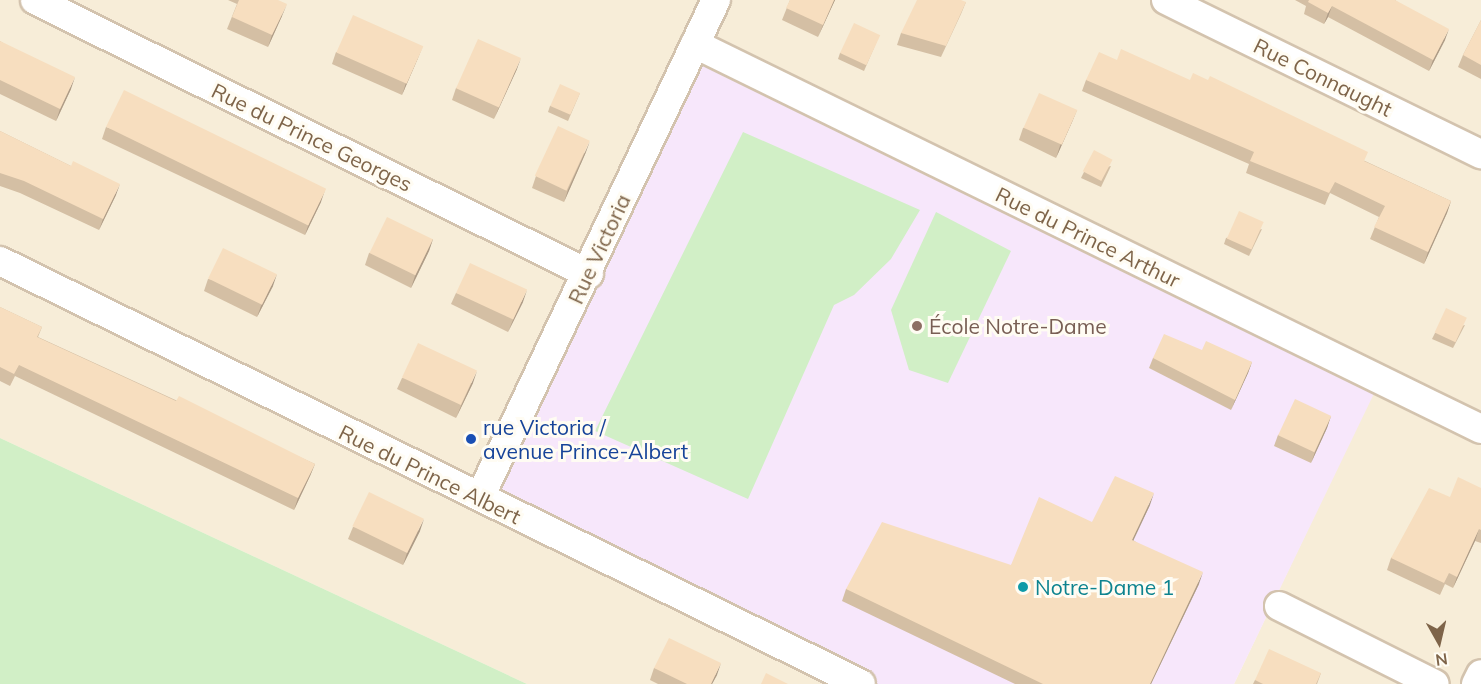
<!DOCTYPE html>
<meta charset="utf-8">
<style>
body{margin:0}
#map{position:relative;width:1481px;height:684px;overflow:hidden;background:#fefaeb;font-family:Mulish,sans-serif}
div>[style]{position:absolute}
.residential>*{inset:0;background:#f7edd8}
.education>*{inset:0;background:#f7e7fb}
.green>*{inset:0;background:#d1efc6}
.roads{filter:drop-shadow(2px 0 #d3c3ae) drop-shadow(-2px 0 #d3c3ae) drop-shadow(0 2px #d3c3ae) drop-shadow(0 -2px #d3c3ae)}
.minor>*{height:28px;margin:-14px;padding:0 14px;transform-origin:14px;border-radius:14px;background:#fff}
.wall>*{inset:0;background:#d4bfa4}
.shaded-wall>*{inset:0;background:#ad9b86}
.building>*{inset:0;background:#f7debf;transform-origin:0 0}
.dots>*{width:16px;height:16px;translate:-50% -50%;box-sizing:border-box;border:3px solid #fffcf3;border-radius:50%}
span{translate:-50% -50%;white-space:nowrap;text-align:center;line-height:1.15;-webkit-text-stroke:6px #fffcf3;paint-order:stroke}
.street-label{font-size:21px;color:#7e6449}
.education-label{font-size:21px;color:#785e54}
.left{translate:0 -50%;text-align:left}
.transit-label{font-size:21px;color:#164399}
.culture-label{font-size:21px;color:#0d838f}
.north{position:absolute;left:1409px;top:612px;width:60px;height:60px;-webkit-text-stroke:4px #fffcf3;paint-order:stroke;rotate:172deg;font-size:16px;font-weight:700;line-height:24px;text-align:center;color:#7e6449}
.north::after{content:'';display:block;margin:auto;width:21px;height:27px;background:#7e6449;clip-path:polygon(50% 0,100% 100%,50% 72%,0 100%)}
</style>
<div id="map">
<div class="residential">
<div style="clip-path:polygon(0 0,1481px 0,1481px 684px,1234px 684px,1380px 379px,861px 684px,527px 684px,0 438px)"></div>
</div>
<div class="education">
<div style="clip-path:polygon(695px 44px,1381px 379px,1234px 684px,861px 684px,480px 497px)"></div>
</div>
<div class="green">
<div style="clip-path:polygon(743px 132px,920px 210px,891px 259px,854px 295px,834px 305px,748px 499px,595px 431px)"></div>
<div style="clip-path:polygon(936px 212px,1011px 251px,948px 383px,909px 370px,891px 310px)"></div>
<div style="clip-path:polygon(0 438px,527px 684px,0 684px)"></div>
</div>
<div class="roads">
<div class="minor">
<div style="left:35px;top:0;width:618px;rotate:26.32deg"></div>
<div style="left:1166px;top:0;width:351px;rotate:26.1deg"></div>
<div style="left:695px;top:44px;width:875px;rotate:26.1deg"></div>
<div style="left:0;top:261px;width:959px;rotate:26.16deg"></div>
<div style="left:480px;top:497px;width:550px;rotate:-64.6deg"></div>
<div style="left:1279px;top:606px;width:174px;rotate:26.6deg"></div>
<div style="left:1476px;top:684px;width:11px;rotate:-63deg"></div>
</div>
</div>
<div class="wall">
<div style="clip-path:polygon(228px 0,278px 0,282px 16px,268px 47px,227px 29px,237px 4px)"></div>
<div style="clip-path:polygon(790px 0,835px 0,818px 37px,782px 20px)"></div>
<div style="clip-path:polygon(1295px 0,1395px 0,1445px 40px,1429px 71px,1328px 17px,1324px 24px,1304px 14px,1306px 6px)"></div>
<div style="clip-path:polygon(966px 2px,961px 14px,941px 57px,897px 45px,901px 33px)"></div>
<div style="clip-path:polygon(1481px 20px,1481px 79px,1458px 67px,1463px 55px)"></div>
<div style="clip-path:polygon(0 41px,71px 89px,56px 121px,0 94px)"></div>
<div style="clip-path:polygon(877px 41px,864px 71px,838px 59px,840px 53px)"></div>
<div style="clip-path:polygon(336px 52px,418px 58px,402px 95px,332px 64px)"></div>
<div style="clip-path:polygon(1117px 60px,1365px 161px,1451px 201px,1447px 213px,1424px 264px,1370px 239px,1379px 217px,1330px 193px,1325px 205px,1246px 173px,1249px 164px,1082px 91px,1086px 80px)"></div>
<div style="clip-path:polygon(517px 69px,494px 119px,452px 100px,456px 88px)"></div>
<div style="clip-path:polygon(580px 93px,568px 121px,548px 112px,550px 106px)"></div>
<div style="clip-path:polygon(1077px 110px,1072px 122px,1056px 158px,1019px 140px,1023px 128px)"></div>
<div style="clip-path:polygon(106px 127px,321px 202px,305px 235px,102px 139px)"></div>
<div style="clip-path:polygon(0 131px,71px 166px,116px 195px,99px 230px,20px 193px,0 186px)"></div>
<div style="clip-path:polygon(586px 152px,564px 202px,532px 188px,536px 176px)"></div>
<div style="clip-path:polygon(1111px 166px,1101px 187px,1081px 178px,1084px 172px)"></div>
<div style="clip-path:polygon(1262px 229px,1249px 256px,1224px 244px,1226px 238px)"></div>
<div style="clip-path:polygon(433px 239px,429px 251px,411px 288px,365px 265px,369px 253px)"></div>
<div style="clip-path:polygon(208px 279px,273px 286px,257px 317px,204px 291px)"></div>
<div style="clip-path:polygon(456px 293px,523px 302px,508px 332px,451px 304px)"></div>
<div style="clip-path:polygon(0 307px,42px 327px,38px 337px,315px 464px,310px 476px,294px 510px,15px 376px,10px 386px,0 381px)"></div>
<div style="clip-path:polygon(1465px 325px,1453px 348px,1432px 339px,1435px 333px)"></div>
<div style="clip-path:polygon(1202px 350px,1252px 362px,1248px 373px,1231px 410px,1149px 368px,1153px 358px)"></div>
<div style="clip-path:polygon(402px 378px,473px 383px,456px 418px,397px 389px)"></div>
<div style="clip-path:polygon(1331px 416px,1327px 428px,1311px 463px,1274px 446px,1278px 435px)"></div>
<div style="clip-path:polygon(1481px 488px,1481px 543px,1475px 541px,1453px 588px,1445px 584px,1440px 595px,1387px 570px,1391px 558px,1450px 497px)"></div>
<div style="clip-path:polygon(1150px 505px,1133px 540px,1199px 584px,1151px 684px,1015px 684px,842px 601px,846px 589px,1011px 565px,1092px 522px)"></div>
<div style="clip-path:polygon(353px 527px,420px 531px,403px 565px,348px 539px)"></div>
<div style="clip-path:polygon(654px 668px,717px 675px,712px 684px,658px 684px,650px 680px)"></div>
<div style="clip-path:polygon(1321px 673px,1317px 684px,1253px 684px,1255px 680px)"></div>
</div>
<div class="shaded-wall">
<div style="clip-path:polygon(834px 0,835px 0,818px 37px,823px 25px)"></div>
<div style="clip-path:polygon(287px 4px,282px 16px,268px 47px,272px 35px)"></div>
<div style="clip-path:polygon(1332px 6px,1328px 17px,1324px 24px,1328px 13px)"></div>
<div style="clip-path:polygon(1449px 29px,1445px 40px,1429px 71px,1433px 60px)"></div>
<div style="clip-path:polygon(423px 46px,418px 58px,402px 95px,406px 83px)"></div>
<div style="clip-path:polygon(521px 58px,517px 69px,494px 119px,499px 107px)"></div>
<div style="clip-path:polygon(75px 77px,71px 89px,56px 121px,60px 109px)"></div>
<div style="clip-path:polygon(1077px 110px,1072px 122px,1056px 158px,1060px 146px)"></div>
<div style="clip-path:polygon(590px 141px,586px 152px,564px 202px,568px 190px)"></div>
<div style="clip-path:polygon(120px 184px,116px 195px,99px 230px,103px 219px)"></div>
<div style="clip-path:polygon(325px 190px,321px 202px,305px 235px,309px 223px)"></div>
<div style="clip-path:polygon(1451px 201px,1447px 213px,1424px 264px,1428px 252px)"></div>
<div style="clip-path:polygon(433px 239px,429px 251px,411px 288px,415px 276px)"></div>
<div style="clip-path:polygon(277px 274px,273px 286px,257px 317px,261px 306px)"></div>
<div style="clip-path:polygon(527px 290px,523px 302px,508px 332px,513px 320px)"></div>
<div style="clip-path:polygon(1252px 362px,1248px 373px,1231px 410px,1235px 400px)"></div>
<div style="clip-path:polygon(477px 371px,473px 383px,456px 418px,461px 406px)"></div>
<div style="clip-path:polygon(1331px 416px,1327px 428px,1311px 463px,1315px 452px)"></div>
<div style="clip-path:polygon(315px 464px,310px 476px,294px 510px,298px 498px)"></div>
<div style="clip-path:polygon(1154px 493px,1150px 505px,1128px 552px,1132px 540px)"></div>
<div style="clip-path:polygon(424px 519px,420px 531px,403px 565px,407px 553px)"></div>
<div style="clip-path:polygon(1479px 529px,1475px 541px,1453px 588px,1457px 577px)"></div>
<div style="clip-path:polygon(1203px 572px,1199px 584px,1151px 684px,1150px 684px)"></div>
<div style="clip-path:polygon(721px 663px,717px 675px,712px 684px,711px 684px)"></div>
</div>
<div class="building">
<div style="clip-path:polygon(239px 0,278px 0,287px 4px,272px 35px,232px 17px)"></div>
<div style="clip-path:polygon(790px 0,834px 0,823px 25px,786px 8px)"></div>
<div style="clip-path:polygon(917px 0,961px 0,966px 2px,946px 46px,901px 33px)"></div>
<div style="clip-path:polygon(1309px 0,1395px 0,1449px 29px,1433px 60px,1332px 6px,1328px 13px,1308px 2px)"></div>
<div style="left:353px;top:15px;width:77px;height:41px;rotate:24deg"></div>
<div style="clip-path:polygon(1481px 20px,1481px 65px,1463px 55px)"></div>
<div style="left:854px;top:23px;width:29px;height:33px;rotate:25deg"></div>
<div style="left:478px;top:39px;width:47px;height:54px;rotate:24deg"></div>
<div style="clip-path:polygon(0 41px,75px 77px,60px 109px,0 80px)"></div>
<div style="clip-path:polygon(1121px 49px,1190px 80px,1193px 73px,1208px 80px,1210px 76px,1368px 152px,1364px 161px,1451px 201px,1428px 252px,1374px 227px,1385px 206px,1335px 182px,1329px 193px,1250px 161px,1254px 152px,1086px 80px,1099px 52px,1117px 60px)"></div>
<div style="left:560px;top:84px;width:22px;height:24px;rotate:24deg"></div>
<div style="left:124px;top:90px;width:225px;height:41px;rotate:26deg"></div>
<div style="left:1039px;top:93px;width:42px;height:38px;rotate:24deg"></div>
<div style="left:558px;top:126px;width:35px;height:55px;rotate:25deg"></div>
<div style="clip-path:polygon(0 131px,71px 166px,73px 161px,120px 184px,103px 219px,24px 181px,0 173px)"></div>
<div style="left:1094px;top:150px;width:21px;height:24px;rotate:28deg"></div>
<div style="left:1239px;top:211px;width:27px;height:30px;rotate:24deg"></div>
<div style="left:387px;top:217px;width:51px;height:40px;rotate:26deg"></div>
<div style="left:223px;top:248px;width:60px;height:34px;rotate:26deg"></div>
<div style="left:470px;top:263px;width:63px;height:33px;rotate:25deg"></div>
<div style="clip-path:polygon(0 307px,42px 327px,37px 337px,176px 401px,179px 396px,315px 464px,298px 498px,19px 365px,14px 374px,0 367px)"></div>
<div style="left:1446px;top:308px;width:23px;height:27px;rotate:25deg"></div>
<div style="clip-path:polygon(1164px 334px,1202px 350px,1206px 341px,1252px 362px,1235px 400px,1153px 358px)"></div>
<div style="left:418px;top:343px;width:65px;height:38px;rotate:25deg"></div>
<div style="left:1295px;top:399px;width:40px;height:40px;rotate:25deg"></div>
<div style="clip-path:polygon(1115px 476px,1154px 493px,1132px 540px,1203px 572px,1150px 684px,1043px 684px,846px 589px,882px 522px,1011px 565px,1039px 497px,1092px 522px)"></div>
<div style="clip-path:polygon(1458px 477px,1481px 488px,1481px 530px,1479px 529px,1457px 577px,1449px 573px,1444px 583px,1391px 558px,1429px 488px,1450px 497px)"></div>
<div style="left:369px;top:492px;width:61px;height:38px;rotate:26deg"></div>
<div style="clip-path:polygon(669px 638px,721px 663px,711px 684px,687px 684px,654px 668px)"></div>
<div style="clip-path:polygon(1269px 649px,1321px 673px,1316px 684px,1263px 684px,1255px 680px)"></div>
<div style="clip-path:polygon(766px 673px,788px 684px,761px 684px)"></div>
</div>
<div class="dots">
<div style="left:917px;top:326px;background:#8d6e63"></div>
<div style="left:471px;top:439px;background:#1a4fb4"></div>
<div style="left:1023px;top:587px;background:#0f9aa8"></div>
</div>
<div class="street-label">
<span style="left:1323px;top:77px;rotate:26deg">Rue Connaught</span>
<span style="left:312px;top:137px;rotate:26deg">Rue du Prince Georges</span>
<span style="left:1088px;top:237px;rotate:26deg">Rue du Prince Arthur</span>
<span style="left:599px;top:249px;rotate:-65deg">Rue Victoria</span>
<span style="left:430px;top:474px;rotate:26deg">Rue du Prince Albert</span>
</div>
<div class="education-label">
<span class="left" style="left:929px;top:326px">École Notre-Dame</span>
</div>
<div class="transit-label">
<span class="left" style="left:483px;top:439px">rue Victoria /<br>avenue Prince-Albert</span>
</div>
<div class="culture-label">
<span class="left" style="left:1035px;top:587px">Notre-Dame 1</span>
</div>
<div class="north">N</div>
</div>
